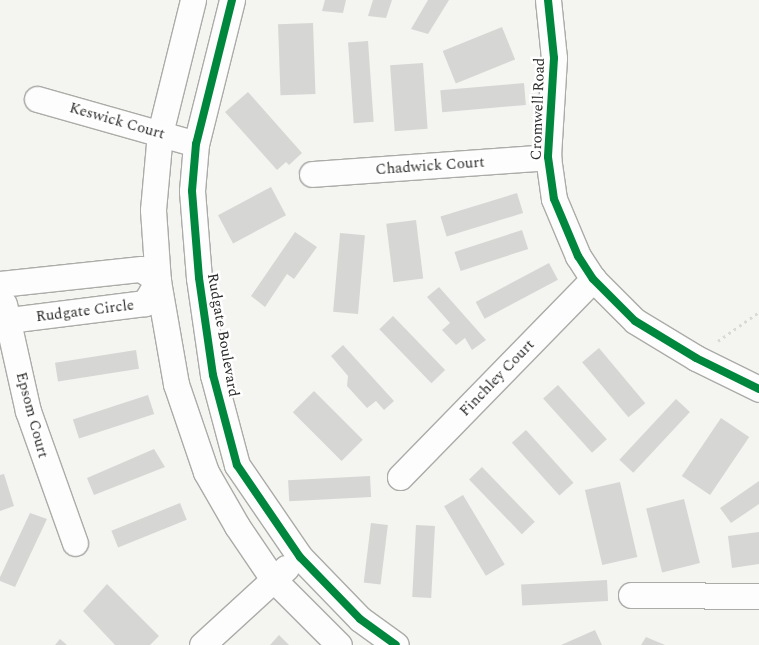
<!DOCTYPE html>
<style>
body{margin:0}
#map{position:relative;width:759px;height:645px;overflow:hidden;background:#f4f4f1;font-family:Spectral,serif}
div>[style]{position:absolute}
.building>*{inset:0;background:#d6d6d4;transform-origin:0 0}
.path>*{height:3px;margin-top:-1.5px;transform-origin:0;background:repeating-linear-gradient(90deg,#d9d9d8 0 2.5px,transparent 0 6.5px)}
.roads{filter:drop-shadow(1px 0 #ababa8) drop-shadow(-1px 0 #ababa8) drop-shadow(0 1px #ababa8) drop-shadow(0 -1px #ababa8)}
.minor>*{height:25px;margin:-12.5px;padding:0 12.5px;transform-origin:12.5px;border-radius:12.5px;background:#fdfdfd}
.cycleway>*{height:8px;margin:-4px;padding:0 4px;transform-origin:4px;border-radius:4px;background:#00873e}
span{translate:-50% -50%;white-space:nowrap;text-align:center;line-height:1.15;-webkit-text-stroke:5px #fff;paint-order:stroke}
.street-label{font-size:15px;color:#2b2b29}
</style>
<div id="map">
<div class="building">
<div style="clip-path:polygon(325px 0,346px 0,343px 13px,322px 11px)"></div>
<div style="clip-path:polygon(373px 0,392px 0,386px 18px,368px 16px)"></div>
<div style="clip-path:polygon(428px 0,449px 0,428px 34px,411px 29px)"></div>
<div style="left:313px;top:23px;width:71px;height:35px;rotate:88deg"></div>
<div style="left:502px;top:27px;width:35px;height:64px;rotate:68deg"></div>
<div style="left:368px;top:41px;width:81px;height:20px;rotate:86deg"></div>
<div style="left:423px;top:63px;width:66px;height:33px;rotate:86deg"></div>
<div style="left:524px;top:83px;width:22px;height:84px;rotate:85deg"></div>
<div style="clip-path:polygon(248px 92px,302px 153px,289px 165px,286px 162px,277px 170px,225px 112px)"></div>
<div style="left:271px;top:187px;width:32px;height:60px;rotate:62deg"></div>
<div style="left:517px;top:193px;width:21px;height:80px;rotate:73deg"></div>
<div style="left:416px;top:220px;width:59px;height:30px;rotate:83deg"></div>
<div style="left:522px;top:230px;width:20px;height:71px;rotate:72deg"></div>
<div style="clip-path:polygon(295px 232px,317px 247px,294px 279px,287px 274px,265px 307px,251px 296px)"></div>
<div style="left:340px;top:233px;width:25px;height:79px;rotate:5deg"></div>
<div style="left:549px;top:263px;width:19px;height:83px;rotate:62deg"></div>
<div style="clip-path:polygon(439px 287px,486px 340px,472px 350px,465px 338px,456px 345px,442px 330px,450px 323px,427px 297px)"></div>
<div style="left:393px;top:316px;width:75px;height:19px;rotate:46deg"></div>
<div style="clip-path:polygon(343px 345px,394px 401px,384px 410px,376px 401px,367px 408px,347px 386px,348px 376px,331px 356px)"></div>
<div style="left:599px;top:348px;width:72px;height:22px;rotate:50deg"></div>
<div style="left:136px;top:350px;width:19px;height:82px;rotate:81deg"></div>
<div style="left:558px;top:385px;width:73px;height:20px;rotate:48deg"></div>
<div style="left:314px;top:391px;width:69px;height:30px;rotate:45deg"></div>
<div style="left:148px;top:395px;width:20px;height:79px;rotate:72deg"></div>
<div style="left:676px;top:399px;width:19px;height:83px;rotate:43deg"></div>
<div style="left:721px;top:418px;width:34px;height:70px;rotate:34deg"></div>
<div style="left:526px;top:430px;width:71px;height:19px;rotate:48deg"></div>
<div style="clip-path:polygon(154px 449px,165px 467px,94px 495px,87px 478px)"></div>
<div style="left:482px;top:467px;width:76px;height:18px;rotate:46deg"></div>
<div style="clip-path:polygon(4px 474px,14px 506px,0 511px,0 475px)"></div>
<div style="left:370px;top:476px;width:21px;height:82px;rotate:87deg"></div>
<div style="clip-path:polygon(759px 481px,759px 504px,731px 523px,720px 508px)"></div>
<div style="left:620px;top:482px;width:77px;height:36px;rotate:77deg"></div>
<div style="left:463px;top:495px;width:81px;height:22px;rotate:59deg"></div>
<div style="left:684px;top:499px;width:66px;height:39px;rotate:76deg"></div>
<div style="left:180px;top:503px;width:18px;height:74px;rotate:68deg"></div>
<div style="clip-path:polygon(30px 513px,47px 519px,15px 587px,0 581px,0 577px)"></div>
<div style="left:371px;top:523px;width:17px;height:60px;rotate:7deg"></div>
<div style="left:416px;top:525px;width:19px;height:72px;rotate:3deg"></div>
<div style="clip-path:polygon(759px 532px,759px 564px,732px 568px,728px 536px)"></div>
<div style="left:607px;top:580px;width:21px;height:86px;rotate:87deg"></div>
<div style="clip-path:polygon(107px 584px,159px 636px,150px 645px,115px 645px,83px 611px)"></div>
<div style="clip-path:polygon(595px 630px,602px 645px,561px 645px)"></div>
<div style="clip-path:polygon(279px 635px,289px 645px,270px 645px)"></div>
<div style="clip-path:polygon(646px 637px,665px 645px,641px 645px)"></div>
<div style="clip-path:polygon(60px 639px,67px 645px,55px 645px)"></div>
</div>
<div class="path">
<div style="left:718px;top:341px;width:50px;rotate:-35.3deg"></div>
</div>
<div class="roads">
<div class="minor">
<div style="left:193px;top:0;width:137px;rotate:103.9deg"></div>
<div style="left:160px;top:133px;width:77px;rotate:95.2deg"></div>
<div style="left:153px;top:210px;width:71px;rotate:86deg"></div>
<div style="left:158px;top:281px;width:105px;rotate:80.1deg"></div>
<div style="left:176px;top:384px;width:93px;rotate:71.2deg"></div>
<div style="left:206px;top:472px;width:62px;rotate:60.1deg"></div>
<div style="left:237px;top:526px;width:64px;rotate:55.8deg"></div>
<div style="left:273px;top:579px;width:93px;rotate:45deg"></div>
<div style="left:232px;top:0;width:148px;rotate:104deg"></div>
<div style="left:196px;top:144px;width:47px;rotate:94.9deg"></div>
<div style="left:192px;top:191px;width:87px;rotate:85.4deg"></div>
<div style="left:199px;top:278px;width:98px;rotate:81.8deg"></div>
<div style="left:213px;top:375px;width:93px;rotate:75.1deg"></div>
<div style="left:237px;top:465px;width:112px;rotate:55.6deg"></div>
<div style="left:300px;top:557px;width:86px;rotate:45.9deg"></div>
<div style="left:360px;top:619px;width:44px;rotate:35.8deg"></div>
<div style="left:548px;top:0;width:58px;rotate:84.1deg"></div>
<div style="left:554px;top:58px;width:99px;rotate:93.5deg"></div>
<div style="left:548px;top:157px;width:42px;rotate:81.9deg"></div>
<div style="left:554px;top:199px;width:62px;rotate:67.2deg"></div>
<div style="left:578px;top:256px;width:27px;rotate:57deg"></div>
<div style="left:593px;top:279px;width:59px;rotate:45deg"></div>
<div style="left:635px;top:321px;width:71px;rotate:31.2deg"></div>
<div style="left:696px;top:358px;width:70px;rotate:26.2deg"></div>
<div style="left:37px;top:99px;width:165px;rotate:15.8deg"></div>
<div style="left:312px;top:174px;width:237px;rotate:-4.1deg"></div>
<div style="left:0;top:284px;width:142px;rotate:-6.1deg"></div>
<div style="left:141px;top:269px;width:21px;rotate:35deg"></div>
<div style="left:158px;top:281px;width:26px;rotate:121deg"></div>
<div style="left:145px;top:303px;width:146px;rotate:172.9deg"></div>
<div style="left:4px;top:304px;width:110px;rotate:77.4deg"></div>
<div style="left:28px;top:411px;width:140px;rotate:70.4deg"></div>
<div style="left:400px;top:477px;width:277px;rotate:-45.7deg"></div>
<div style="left:631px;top:595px;width:128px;rotate:0.4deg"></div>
<div style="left:202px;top:645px;width:114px;rotate:-42.5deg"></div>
</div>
</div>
<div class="cycleway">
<div style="left:232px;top:0;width:148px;rotate:104deg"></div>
<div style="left:196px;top:144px;width:47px;rotate:94.9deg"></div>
<div style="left:192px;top:191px;width:87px;rotate:85.4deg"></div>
<div style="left:199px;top:278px;width:98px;rotate:81.8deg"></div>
<div style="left:213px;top:375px;width:93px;rotate:75.1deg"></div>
<div style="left:237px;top:465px;width:112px;rotate:55.6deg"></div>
<div style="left:300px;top:557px;width:86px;rotate:45.9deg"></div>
<div style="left:360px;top:619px;width:44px;rotate:35.8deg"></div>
<div style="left:548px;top:0;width:58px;rotate:84.1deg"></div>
<div style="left:554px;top:58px;width:99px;rotate:93.5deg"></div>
<div style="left:548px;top:157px;width:42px;rotate:81.9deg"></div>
<div style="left:554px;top:199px;width:62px;rotate:67.2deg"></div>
<div style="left:578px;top:256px;width:27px;rotate:57deg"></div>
<div style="left:593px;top:279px;width:59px;rotate:45deg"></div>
<div style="left:635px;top:321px;width:71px;rotate:31.2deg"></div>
<div style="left:696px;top:358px;width:70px;rotate:26.2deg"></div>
</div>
<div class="street-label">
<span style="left:538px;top:109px;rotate:-88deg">Cromwell Road</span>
<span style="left:117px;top:121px;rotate:16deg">Keswick Court</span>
<span style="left:430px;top:166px;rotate:-4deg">Chadwick Court</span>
<span style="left:85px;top:311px;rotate:-7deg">Rudgate Circle</span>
<span style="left:223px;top:335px;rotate:80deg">Rudgate Boulevard</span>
<span style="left:497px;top:378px;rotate:-46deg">Finchley Court</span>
<span style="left:32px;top:415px;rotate:75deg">Epsom Court</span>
</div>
</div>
